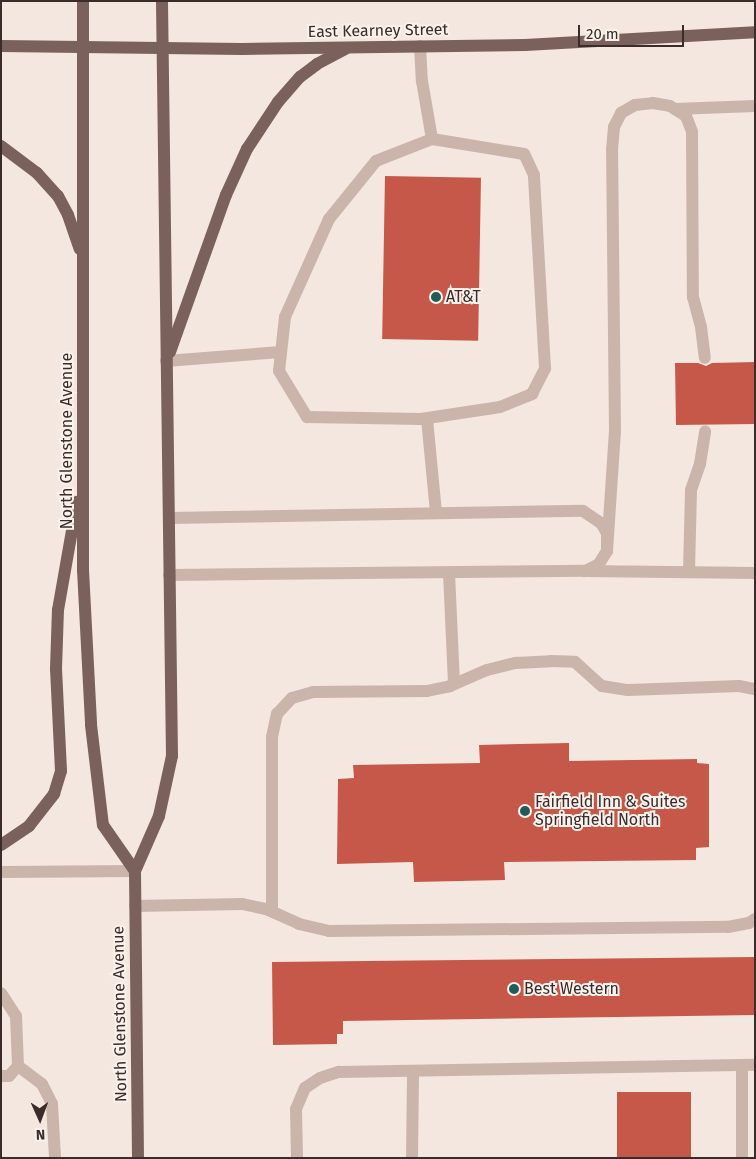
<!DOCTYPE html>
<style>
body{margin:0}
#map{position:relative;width:756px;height:1159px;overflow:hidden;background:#f3e7df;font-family:"Fira Sans",sans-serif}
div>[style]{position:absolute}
.building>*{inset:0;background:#c65849;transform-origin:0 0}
.service>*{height:12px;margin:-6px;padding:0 6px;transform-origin:6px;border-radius:6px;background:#cbb5aa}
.primary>*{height:12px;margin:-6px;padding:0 6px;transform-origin:6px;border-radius:6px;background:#7b615b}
.dots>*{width:14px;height:14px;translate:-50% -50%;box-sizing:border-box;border:2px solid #faf1eb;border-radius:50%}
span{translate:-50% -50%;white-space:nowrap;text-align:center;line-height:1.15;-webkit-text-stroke:4px #faf1eb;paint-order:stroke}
.street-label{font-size:16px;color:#392c2a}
.poi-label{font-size:16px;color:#392c2a}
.left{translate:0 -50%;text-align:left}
.frame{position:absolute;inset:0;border:2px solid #392c2a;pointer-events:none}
.north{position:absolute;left:15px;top:1094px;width:50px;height:50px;-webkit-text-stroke:4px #faf1eb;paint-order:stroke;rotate:178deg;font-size:14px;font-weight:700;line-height:20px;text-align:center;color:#392c2a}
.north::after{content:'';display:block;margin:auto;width:18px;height:22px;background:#392c2a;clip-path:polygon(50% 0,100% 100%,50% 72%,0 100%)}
.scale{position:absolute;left:578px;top:25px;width:106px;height:22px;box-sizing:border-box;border:2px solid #392c2a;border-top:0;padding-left:6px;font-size:15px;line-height:18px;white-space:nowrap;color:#392c2a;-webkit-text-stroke:4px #faf1eb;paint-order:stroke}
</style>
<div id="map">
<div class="building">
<div style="left:385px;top:176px;width:96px;height:163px;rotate:1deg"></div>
<div style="clip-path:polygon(755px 362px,755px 424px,676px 425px,675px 363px,698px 363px,706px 366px,712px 363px)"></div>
<div style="clip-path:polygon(569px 743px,569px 761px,697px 759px,697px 763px,709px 764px,709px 847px,696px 848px,696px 860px,504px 862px,505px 880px,414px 882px,413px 862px,337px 864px,338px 779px,354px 778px,353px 765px,480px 763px,479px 745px)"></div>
<div style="clip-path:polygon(755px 957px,755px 1015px,343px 1021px,343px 1034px,337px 1034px,337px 1044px,273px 1045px,272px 962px)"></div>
<div style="left:617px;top:1092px;width:74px;height:66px"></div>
</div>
<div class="service">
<div style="left:420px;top:46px;width:35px;rotate:87deg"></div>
<div style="left:422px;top:81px;width:59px;rotate:80.2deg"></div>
<div style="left:432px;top:139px;width:60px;rotate:158.6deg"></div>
<div style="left:376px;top:161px;width:75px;rotate:129deg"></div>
<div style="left:329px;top:219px;width:107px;rotate:114.2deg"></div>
<div style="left:285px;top:317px;width:54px;rotate:96.3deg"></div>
<div style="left:279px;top:371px;width:54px;rotate:58.7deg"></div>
<div style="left:307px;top:417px;width:114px;rotate:1deg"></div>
<div style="left:421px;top:419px;width:80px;rotate:-8.6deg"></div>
<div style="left:500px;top:407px;width:35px;rotate:-22deg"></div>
<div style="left:532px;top:394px;width:29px;rotate:-63deg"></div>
<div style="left:545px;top:368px;width:193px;rotate:-93.3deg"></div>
<div style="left:534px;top:175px;width:23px;rotate:-115deg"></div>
<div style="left:524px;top:154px;width:93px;rotate:-170.7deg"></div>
<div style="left:675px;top:109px;width:80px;rotate:-2.1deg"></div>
<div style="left:166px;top:361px;width:115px;rotate:-4.5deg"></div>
<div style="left:427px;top:419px;width:94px;rotate:84.5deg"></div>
<div style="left:169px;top:518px;width:414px;rotate:-1deg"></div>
<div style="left:583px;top:511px;width:22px;rotate:34deg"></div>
<div style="left:601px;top:523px;width:12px;rotate:59deg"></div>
<div style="left:607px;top:533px;width:18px;rotate:90deg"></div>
<div style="left:607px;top:551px;width:15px;rotate:122deg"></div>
<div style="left:599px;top:564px;width:16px;rotate:153deg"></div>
<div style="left:607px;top:551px;width:120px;rotate:-86.2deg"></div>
<div style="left:615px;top:431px;width:281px;rotate:-90.6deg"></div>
<div style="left:612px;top:150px;width:23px;rotate:-85deg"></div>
<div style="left:614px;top:127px;width:16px;rotate:-63deg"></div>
<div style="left:621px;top:113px;width:16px;rotate:-30deg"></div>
<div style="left:635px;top:105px;width:18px;rotate:-6deg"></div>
<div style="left:653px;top:103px;width:17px;rotate:10deg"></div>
<div style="left:670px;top:106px;width:19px;rotate:32deg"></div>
<div style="left:686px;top:116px;width:17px;rotate:69deg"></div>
<div style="left:692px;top:132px;width:165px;rotate:89.7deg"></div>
<div style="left:693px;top:297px;width:31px;rotate:75deg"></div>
<div style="left:701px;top:327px;width:31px;rotate:83deg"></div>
<div style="left:689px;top:572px;width:82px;rotate:-88.6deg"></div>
<div style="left:691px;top:490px;width:28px;rotate:-71deg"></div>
<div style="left:700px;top:464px;width:33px;rotate:-81deg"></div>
<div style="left:449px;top:573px;width:111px;rotate:87.4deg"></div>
<div style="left:169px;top:575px;width:416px;rotate:-0.6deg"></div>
<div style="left:585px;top:571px;width:170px;rotate:0.7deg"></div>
<div style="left:1px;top:872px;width:134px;rotate:-0.4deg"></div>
<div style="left:135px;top:906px;width:107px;rotate:-1.1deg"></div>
<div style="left:242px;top:904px;width:25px;rotate:12deg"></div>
<div style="left:266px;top:909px;width:36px;rotate:24deg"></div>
<div style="left:299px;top:924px;width:31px;rotate:13deg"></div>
<div style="left:329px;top:931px;width:399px;rotate:-0.6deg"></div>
<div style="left:728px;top:927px;width:21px;rotate:-11deg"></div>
<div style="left:749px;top:923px;width:7px;rotate:-34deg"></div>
<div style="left:272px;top:911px;width:174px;rotate:-90deg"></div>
<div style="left:272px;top:737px;width:24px;rotate:-78deg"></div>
<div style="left:277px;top:714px;width:22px;rotate:-47deg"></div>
<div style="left:292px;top:698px;width:22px;rotate:-16deg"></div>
<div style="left:313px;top:692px;width:114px;rotate:-0.5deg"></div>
<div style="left:427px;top:691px;width:24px;rotate:-12deg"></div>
<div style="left:450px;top:686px;width:40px;rotate:-23.4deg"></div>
<div style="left:487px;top:670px;width:30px;rotate:-14deg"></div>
<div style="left:516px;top:663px;width:35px;rotate:-3deg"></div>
<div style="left:551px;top:661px;width:24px;rotate:2deg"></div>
<div style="left:575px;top:662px;width:36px;rotate:42deg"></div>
<div style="left:602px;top:686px;width:26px;rotate:9deg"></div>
<div style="left:628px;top:690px;width:111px;rotate:-2.1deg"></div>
<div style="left:739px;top:686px;width:16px;rotate:11deg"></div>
<div style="left:1px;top:993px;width:27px;rotate:57deg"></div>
<div style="left:16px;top:1016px;width:50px;rotate:87.7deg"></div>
<div style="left:18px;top:1066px;width:13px;rotate:132deg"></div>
<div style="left:9px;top:1076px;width:8px;rotate:180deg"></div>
<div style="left:18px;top:1066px;width:30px;rotate:37deg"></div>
<div style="left:42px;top:1084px;width:22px;rotate:63deg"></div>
<div style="left:52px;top:1104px;width:54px;rotate:86.8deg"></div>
<div style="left:742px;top:1066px;width:92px;rotate:90deg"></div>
<div style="left:297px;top:1158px;width:49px;rotate:-91.2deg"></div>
<div style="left:296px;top:1109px;width:23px;rotate:-67deg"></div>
<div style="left:305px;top:1088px;width:18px;rotate:-34deg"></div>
<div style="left:320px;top:1078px;width:20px;rotate:-18deg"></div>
<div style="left:339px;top:1072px;width:416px;rotate:-1deg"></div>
<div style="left:412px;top:1158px;width:87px;rotate:-89.3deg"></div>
</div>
<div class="primary">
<div style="left:83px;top:1px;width:569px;rotate:90deg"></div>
<div style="left:83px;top:570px;width:155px;rotate:87deg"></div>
<div style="left:91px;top:725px;width:101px;rotate:83.2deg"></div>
<div style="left:103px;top:825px;width:56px;rotate:55.2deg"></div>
<div style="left:1px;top:46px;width:241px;rotate:0.7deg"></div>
<div style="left:242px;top:49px;width:283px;rotate:-0.8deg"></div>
<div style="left:525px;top:45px;width:230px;rotate:-3.2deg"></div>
<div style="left:1px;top:146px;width:45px;rotate:36.9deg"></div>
<div style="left:37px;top:173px;width:31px;rotate:48deg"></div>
<div style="left:58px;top:196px;width:21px;rotate:62deg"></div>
<div style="left:68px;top:215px;width:36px;rotate:71deg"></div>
<div style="left:170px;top:352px;width:167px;rotate:-70.4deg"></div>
<div style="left:226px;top:195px;width:51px;rotate:-65.5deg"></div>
<div style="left:247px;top:149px;width:56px;rotate:-56.6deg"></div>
<div style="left:278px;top:102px;width:33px;rotate:-49deg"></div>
<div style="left:300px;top:77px;width:21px;rotate:-37deg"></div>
<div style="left:317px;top:64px;width:32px;rotate:-28deg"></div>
<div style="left:1px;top:845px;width:34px;rotate:-34deg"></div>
<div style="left:29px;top:826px;width:41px;rotate:-52deg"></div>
<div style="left:54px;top:794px;width:24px;rotate:-73deg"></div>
<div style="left:61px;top:771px;width:102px;rotate:-92.8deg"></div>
<div style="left:56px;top:669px;width:59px;rotate:-88.1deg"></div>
<div style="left:58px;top:610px;width:110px;rotate:-80deg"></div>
<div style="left:138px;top:1158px;width:287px;rotate:-90.6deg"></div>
<div style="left:135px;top:871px;width:60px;rotate:-66.4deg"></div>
<div style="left:159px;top:816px;width:61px;rotate:-77.8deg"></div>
<div style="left:172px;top:756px;width:755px;rotate:-90.76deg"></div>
</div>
<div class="dots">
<div style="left:436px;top:297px;background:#1f5b57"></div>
<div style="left:525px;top:811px;background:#1f5b57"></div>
<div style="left:514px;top:989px;background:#1f5b57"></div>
</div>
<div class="street-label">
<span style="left:378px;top:31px;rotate:-1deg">East Kearney Street</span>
<span style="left:67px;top:441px;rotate:-90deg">North Glenstone Avenue</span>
<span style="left:120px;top:1014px;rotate:-91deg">North Glenstone Avenue</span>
</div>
<div class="poi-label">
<span class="left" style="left:446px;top:297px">AT&amp;T</span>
<span class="left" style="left:535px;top:811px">Fairfield Inn &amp; Suites<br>Springfield North</span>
<span class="left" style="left:524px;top:989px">Best Western</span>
</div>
<div class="frame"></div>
<div class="north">N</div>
<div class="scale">20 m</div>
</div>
